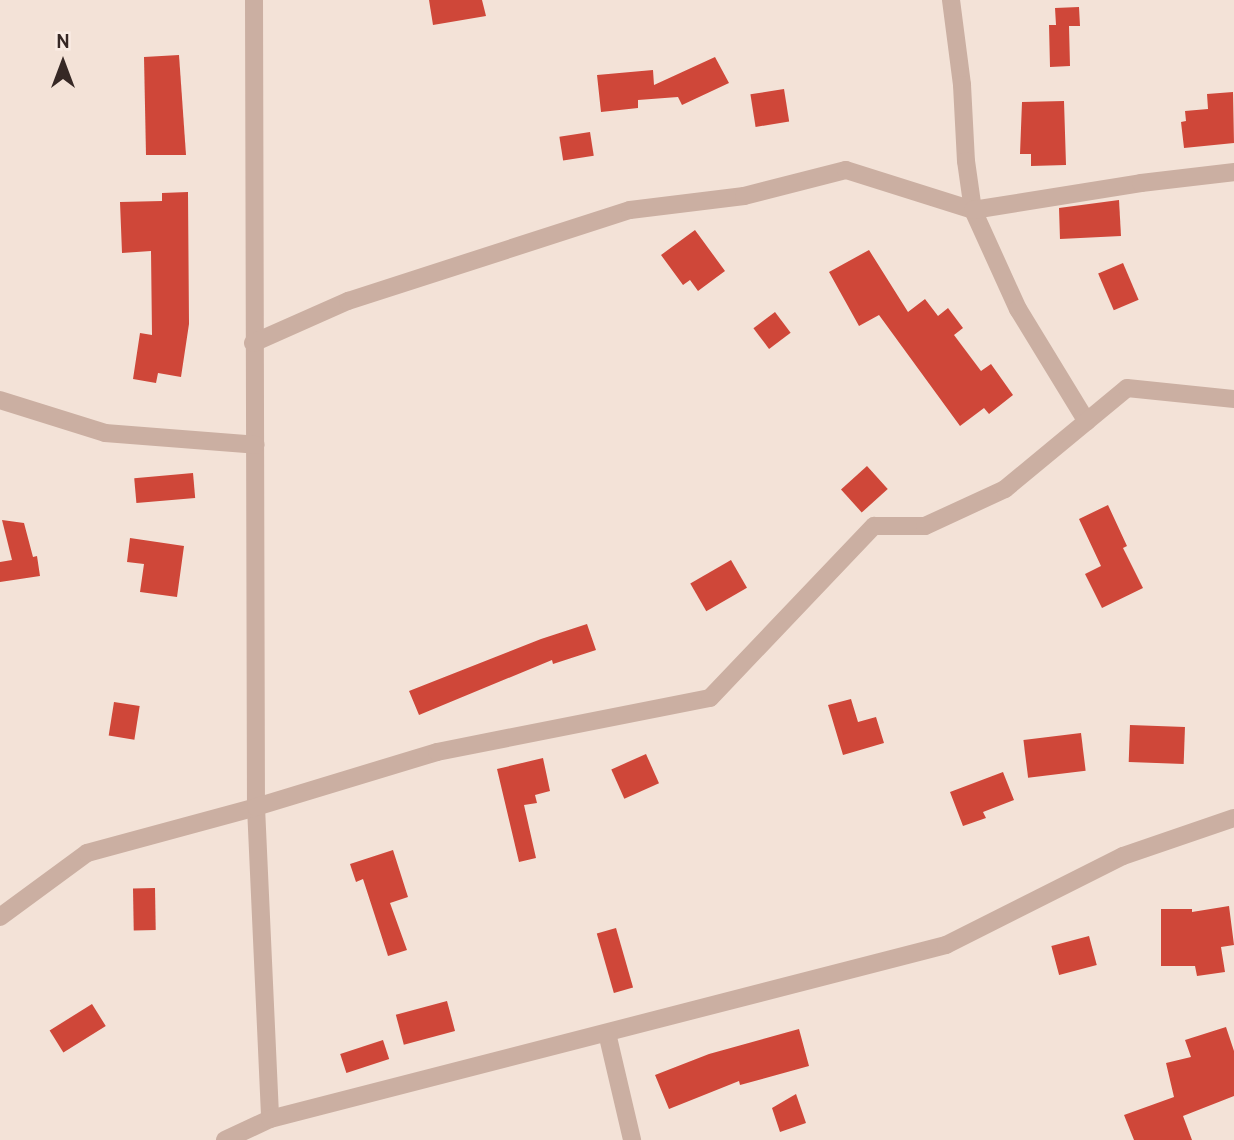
<!DOCTYPE html>
<style>
body{margin:0}
#map{position:relative;width:1234px;height:1140px;overflow:hidden;background:#f3e2d7;font-family:Cabin,sans-serif}
div>[style]{position:absolute}
.building>*{inset:0;background:#cf4739;transform-origin:0 0}
.minor>*{height:18px;margin:-9px;padding:0 9px;transform-origin:9px;border-radius:9px;background:#cbafa2}
span{translate:-50% -50%;white-space:nowrap;text-align:center;line-height:1.15;-webkit-text-stroke:7px #faece4;paint-order:stroke}
.north{position:absolute;left:28px;top:28px;width:70px;height:70px;-webkit-text-stroke:5px #faece4;paint-order:stroke;rotate:0deg;font-size:19px;font-weight:700;line-height:28px;text-align:center;color:#362825}
.north::after{content:'';display:block;margin:auto;width:24px;height:32px;background:#362825;clip-path:polygon(50% 0,100% 100%,50% 72%,0 100%)}
</style>
<div id="map">
<div class="building">
<div style="clip-path:polygon(429px 0,482px 0,486px 16px,433px 25px)"></div>
<div style="clip-path:polygon(1079px 7px,1080px 26px,1069px 26px,1070px 66px,1050px 67px,1049px 25px,1056px 25px,1055px 8px)"></div>
<div style="clip-path:polygon(179px 55px,186px 155px,146px 155px,144px 57px)"></div>
<div style="clip-path:polygon(715px 57px,729px 83px,682px 105px,678px 97px,638px 100px,638px 108px,601px 112px,597px 75px,653px 70px,654px 85px)"></div>
<div style="left:784px;top:89px;width:33px;height:34px;rotate:81deg"></div>
<div style="clip-path:polygon(1233px 92px,1234px 143px,1184px 148px,1181px 122px,1186px 121px,1185px 111px,1208px 109px,1207px 94px)"></div>
<div style="clip-path:polygon(1064px 101px,1066px 165px,1031px 166px,1031px 154px,1020px 154px,1022px 102px)"></div>
<div style="left:590px;top:132px;width:24px;height:31px;rotate:81deg"></div>
<div style="clip-path:polygon(188px 192px,189px 324px,181px 377px,158px 373px,156px 383px,133px 379px,140px 333px,152px 335px,151px 251px,122px 253px,120px 202px,162px 201px,162px 193px)"></div>
<div style="clip-path:polygon(1119px 200px,1121px 236px,1060px 239px,1059px 208px)"></div>
<div style="clip-path:polygon(695px 230px,725px 271px,698px 291px,690px 280px,683px 285px,661px 255px)"></div>
<div style="clip-path:polygon(869px 250px,908px 312px,925px 299px,938px 316px,948px 308px,963px 328px,954px 335px,981px 371px,991px 364px,1013px 395px,989px 414px,984px 408px,960px 426px,879px 315px,859px 326px,829px 272px)"></div>
<div style="left:1123px;top:263px;width:40px;height:27px;rotate:67deg"></div>
<div style="left:775px;top:312px;width:26px;height:27px;rotate:53deg"></div>
<div style="left:867px;top:466px;width:31px;height:35px;rotate:48deg"></div>
<div style="left:193px;top:473px;width:25px;height:59px;rotate:85deg"></div>
<div style="clip-path:polygon(1108px 505px,1127px 546px,1123px 548px,1143px 588px,1102px 608px,1085px 574px,1101px 566px,1079px 519px)"></div>
<div style="clip-path:polygon(2px 520px,24px 523px,33px 557px,37px 556px,40px 576px,0 582px,0 562px,12px 560px)"></div>
<div style="clip-path:polygon(130px 538px,184px 546px,177px 597px,140px 592px,144px 564px,127px 562px)"></div>
<div style="left:731px;top:560px;width:32px;height:47px;rotate:60deg"></div>
<div style="clip-path:polygon(587px 624px,596px 650px,553px 664px,552px 660px,419px 715px,409px 691px,541px 639px)"></div>
<div style="clip-path:polygon(851px 699px,858px 722px,876px 717px,884px 743px,843px 755px,828px 705px)"></div>
<div style="left:114px;top:702px;width:26px;height:34px;rotate:9deg"></div>
<div style="left:1130px;top:725px;width:55px;height:37px;rotate:2deg"></div>
<div style="left:1081px;top:733px;width:38px;height:58px;rotate:83deg"></div>
<div style="left:646px;top:754px;width:32px;height:38px;rotate:66deg"></div>
<div style="clip-path:polygon(543px 758px,550px 791px,535px 795px,537px 803px,524px 805px,536px 858px,519px 862px,497px 769px)"></div>
<div style="clip-path:polygon(1003px 772px,1014px 800px,983px 812px,986px 818px,963px 826px,950px 792px)"></div>
<div style="clip-path:polygon(393px 850px,408px 897px,390px 903px,407px 950px,388px 956px,363px 879px,356px 882px,350px 864px)"></div>
<div style="left:155px;top:888px;width:42px;height:22px;rotate:89deg"></div>
<div style="clip-path:polygon(1229px 906px,1234px 945px,1221px 947px,1225px 972px,1197px 976px,1195px 966px,1161px 966px,1161px 909px,1192px 909px,1192px 912px)"></div>
<div style="left:616px;top:928px;width:62px;height:20px;rotate:74deg"></div>
<div style="left:1089px;top:936px;width:30px;height:39px;rotate:75deg"></div>
<div style="left:447px;top:1001px;width:31px;height:53px;rotate:75deg"></div>
<div style="left:92px;top:1004px;width:26px;height:50px;rotate:58deg"></div>
<div style="clip-path:polygon(1226px 1027px,1234px 1051px,1234px 1096px,1183px 1116px,1192px 1140px,1134px 1140px,1124px 1115px,1174px 1097px,1166px 1063px,1191px 1057px,1185px 1040px)"></div>
<div style="clip-path:polygon(799px 1029px,809px 1066px,740px 1085px,739px 1081px,669px 1109px,655px 1075px,709px 1054px)"></div>
<div style="left:383px;top:1040px;width:20px;height:45px;rotate:72deg"></div>
<div style="clip-path:polygon(796px 1094px,806px 1123px,780px 1132px,772px 1108px)"></div>
</div>
<div class="minor">
<div style="left:254px;top:0;width:807px;rotate:89.86deg"></div>
<div style="left:256px;top:807px;width:312px;rotate:87.4deg"></div>
<div style="left:951px;top:0;width:86px;rotate:82.6deg"></div>
<div style="left:962px;top:85px;width:76px;rotate:87deg"></div>
<div style="left:966px;top:161px;width:49px;rotate:81.9deg"></div>
<div style="left:973px;top:210px;width:109px;rotate:65.6deg"></div>
<div style="left:1018px;top:309px;width:132px;rotate:58.6deg"></div>
<div style="left:253px;top:343px;width:104px;rotate:-23.9deg"></div>
<div style="left:348px;top:301px;width:296px;rotate:-17.9deg"></div>
<div style="left:630px;top:210px;width:115px;rotate:-7deg"></div>
<div style="left:744px;top:196px;width:105px;rotate:-14.3deg"></div>
<div style="left:846px;top:170px;width:133px;rotate:17.5deg"></div>
<div style="left:973px;top:210px;width:170px;rotate:-9.1deg"></div>
<div style="left:1141px;top:183px;width:94px;rotate:-6.7deg"></div>
<div style="left:0;top:400px;width:110px;rotate:17.4deg"></div>
<div style="left:105px;top:433px;width:151px;rotate:4.5deg"></div>
<div style="left:0;top:917px;width:108px;rotate:-36.3deg"></div>
<div style="left:87px;top:853px;width:175px;rotate:-15.2deg"></div>
<div style="left:256px;top:807px;width:189px;rotate:-16.9deg"></div>
<div style="left:437px;top:752px;width:278px;rotate:-11.2deg"></div>
<div style="left:710px;top:698px;width:238px;rotate:-46.4deg"></div>
<div style="left:874px;top:526px;width:51px"></div>
<div style="left:925px;top:526px;width:88px;rotate:-24.8deg"></div>
<div style="left:1005px;top:489px;width:158px;rotate:-39.6deg"></div>
<div style="left:1127px;top:388px;width:108px;rotate:5.9deg"></div>
<div style="left:607px;top:1033px;width:110px;rotate:76.8deg"></div>
<div style="left:225px;top:1140px;width:50px;rotate:-25deg"></div>
<div style="left:270px;top:1119px;width:698px;rotate:-14.43deg"></div>
<div style="left:946px;top:945px;width:198px;rotate:-26.7deg"></div>
<div style="left:1123px;top:856px;width:117px;rotate:-18.9deg"></div>
</div>
<div class="north">N</div>
</div>
